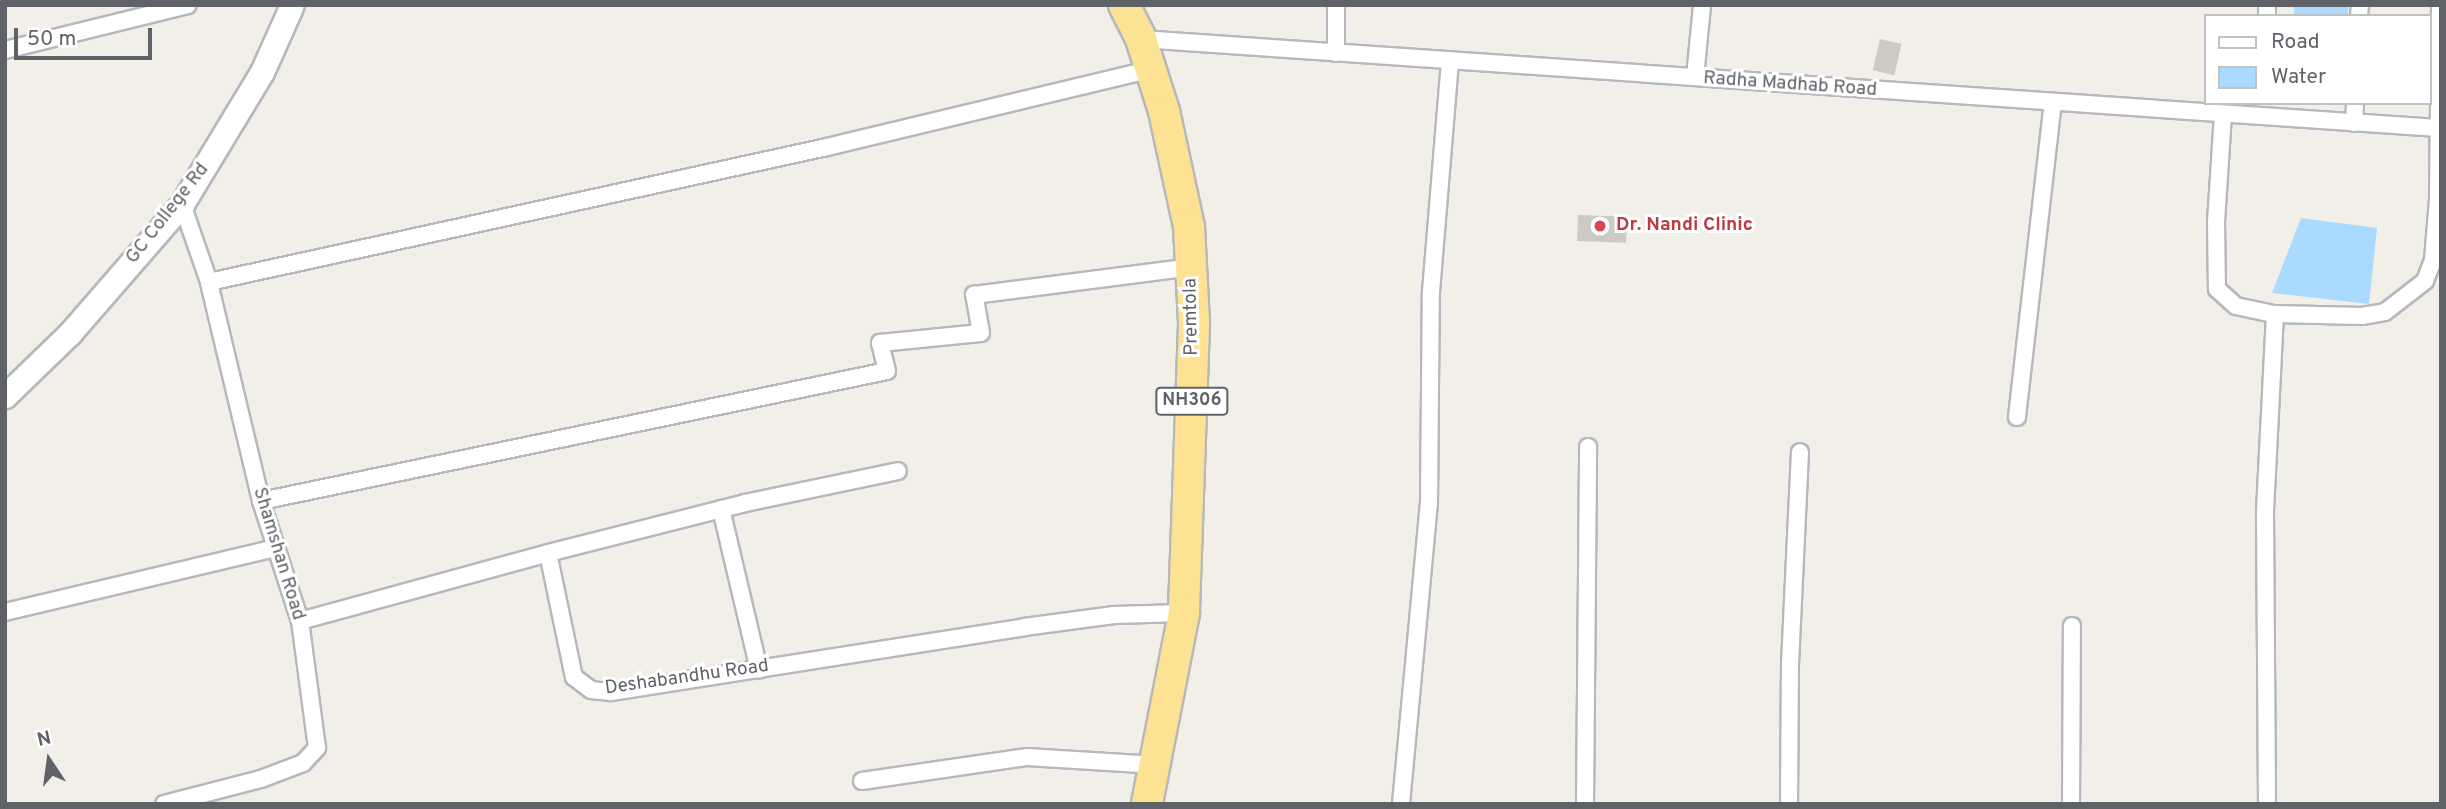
<!DOCTYPE html>
<style>
body{margin:0}
#map{position:relative;width:2446px;height:809px;overflow:hidden;background:#f1efe8;font-family:Overpass,sans-serif}
div>[style]{position:absolute}
.water>*{inset:0;background:#aadaff;transform-origin:0 0}
.building>*{inset:0;background:#cccac5;transform-origin:0 0}
.roads{filter:drop-shadow(2px 0 #b5b8bc) drop-shadow(-2px 0 #b5b8bc) drop-shadow(0 2px #b5b8bc) drop-shadow(0 -2px #b5b8bc)}
.street>*{height:16px;margin:-8px;padding:0 8px;transform-origin:8px;border-radius:8px;background:#fff}
.secondary>*{height:23px;margin:-11.5px;padding:0 11.5px;transform-origin:11.5px;border-radius:11.5px;background:#fff}
.highway>*{height:30px;margin:-15px;padding:0 15px;transform-origin:15px;border-radius:15px;background:#fde293}
.dots>*{width:19px;height:19px;translate:-50% -50%;box-sizing:border-box;border:4px solid #fff;border-radius:50%}
span{translate:-50% -50%;white-space:nowrap;text-align:center;line-height:1.15;-webkit-text-stroke:6px #fff;paint-order:stroke}
.shield-label span{padding:2px 5px;background:#fff;border:2px solid;border-radius:5px;-webkit-text-stroke-width:0}
.shield-label{font-size:18px;color:#5f6368;font-weight:700}
.street-label{font-size:19px;color:#5f6368}
.health-label{font-size:19px;color:#be3a42;font-weight:700}
.left{translate:0 -50%;text-align:left}
.frame{position:absolute;inset:0;border:7px solid #5f6368;pointer-events:none}
.legend{position:absolute;left:2204px;top:14px;width:228px;height:91px;box-sizing:border-box;background:#fff;border:2px solid #bfc1c3;margin:0;padding:9px 12px;list-style:none;font-size:21px;color:#5f6368}
.legend li{display:flex;align-items:center;gap:14px;height:35px}
.legend b{width:35px;border:2px solid #bfc1c3}
.north{position:absolute;left:14px;top:725px;width:70px;height:70px;-webkit-text-stroke:5px #fff;paint-order:stroke;rotate:347deg;font-size:19px;font-weight:700;line-height:28px;text-align:center;color:#5f6368}
.north::after{content:'';display:block;margin:auto;width:24px;height:32px;background:#5f6368;clip-path:polygon(50% 0,100% 100%,50% 72%,0 100%)}
.scale{position:absolute;left:14px;top:28px;width:138px;height:32px;box-sizing:border-box;border:4px solid #5f6368;border-top:0;padding-left:9px;font-size:21px;line-height:24px;white-space:nowrap;color:#5f6368;-webkit-text-stroke:5px #fff;paint-order:stroke}
</style>
<div id="map">
<div class="water">
<div style="left:2294px;top:5px;width:54px;height:11px"></div>
<div style="clip-path:polygon(2301px 218px,2377px 228px,2369px 304px,2272px 293px)"></div>
</div>
<div class="building">
<div style="left:1880px;top:39px;width:22px;height:32px;rotate:13deg"></div>
<div style="left:1578px;top:215px;width:49px;height:26px;rotate:2deg"></div>
</div>
<div class="roads">
<div class="street">
<div style="left:2267px;top:16px;width:11px;rotate:-90deg"></div>
<div style="left:2359px;top:16px;width:11px;rotate:-85deg"></div>
<div style="left:1141px;top:39px;width:1300px;rotate:3.93deg"></div>
<div style="left:5px;top:50px;width:188px;rotate:-13.8deg"></div>
<div style="left:1336px;top:53px;width:48px;rotate:-90deg"></div>
<div style="left:1695px;top:77px;width:72px;rotate:-84.4deg"></div>
<div style="left:2223px;top:114px;width:107px;rotate:93.7deg"></div>
<div style="left:2216px;top:221px;width:68px;rotate:89.2deg"></div>
<div style="left:2217px;top:289px;width:25px;rotate:42deg"></div>
<div style="left:2236px;top:306px;width:40px;rotate:12deg"></div>
<div style="left:2275px;top:314px;width:200px;rotate:92.9deg"></div>
<div style="left:2265px;top:514px;width:290px;rotate:89.6deg"></div>
<div style="left:2354px;top:123px;width:20px;rotate:-87deg"></div>
<div style="left:209px;top:282px;width:633px;rotate:-12.32deg"></div>
<div style="left:827px;top:147px;width:334px;rotate:-13.5deg"></div>
<div style="left:2275px;top:314px;width:87px;rotate:1.3deg"></div>
<div style="left:2362px;top:316px;width:23px;rotate:-10deg"></div>
<div style="left:2385px;top:312px;width:51px;rotate:-37.8deg"></div>
<div style="left:2425px;top:281px;width:22px;rotate:-69deg"></div>
<div style="left:2433px;top:260px;width:61px;rotate:-85.3deg"></div>
<div style="left:2438px;top:199px;width:194px;rotate:-89.4deg"></div>
<div style="left:2017px;top:417px;width:317px;rotate:-83.5deg"></div>
<div style="left:261px;top:501px;width:639px;rotate:-11.73deg"></div>
<div style="left:887px;top:371px;width:29px;rotate:-104deg"></div>
<div style="left:880px;top:343px;width:101px;rotate:-5.7deg"></div>
<div style="left:981px;top:333px;width:39px;rotate:-100deg"></div>
<div style="left:974px;top:295px;width:220px;rotate:-7.3deg"></div>
<div style="left:721px;top:509px;width:165px;rotate:76.7deg"></div>
<div style="left:548px;top:553px;width:203px;rotate:-14.2deg"></div>
<div style="left:745px;top:503px;width:156px;rotate:-11.8deg"></div>
<div style="left:5px;top:612px;width:278px;rotate:-13.3deg"></div>
<div style="left:300px;top:621px;width:257px;rotate:-15.3deg"></div>
<div style="left:548px;top:553px;width:127px;rotate:78.2deg"></div>
<div style="left:574px;top:677px;width:21px;rotate:37deg"></div>
<div style="left:591px;top:690px;width:20px;rotate:6deg"></div>
<div style="left:611px;top:692px;width:418px;rotate:-8.9deg"></div>
<div style="left:1024px;top:627px;width:91px;rotate:-7.6deg"></div>
<div style="left:1114px;top:615px;width:70px;rotate:-1.6deg"></div>
<div style="left:862px;top:781px;width:167px;rotate:-8.3deg"></div>
<div style="left:1027px;top:757px;width:130px;rotate:3.5deg"></div>
<div style="left:164px;top:804px;width:100px;rotate:-14.5deg"></div>
<div style="left:261px;top:779px;width:45px;rotate:-20.9deg"></div>
<div style="left:303px;top:763px;width:21px;rotate:-47deg"></div>
<div style="left:317px;top:748px;width:128px;rotate:-97.6deg"></div>
<div style="left:300px;top:621px;width:126px;rotate:-108deg"></div>
<div style="left:261px;top:501px;width:225px;rotate:-103.4deg"></div>
<div style="left:209px;top:282px;width:83px;rotate:-109.1deg"></div>
<div style="left:1401px;top:804px;width:302px;rotate:-84.7deg"></div>
<div style="left:1429px;top:503px;width:211px;rotate:-89.5deg"></div>
<div style="left:1431px;top:292px;width:232px;rotate:-85.3deg"></div>
<div style="left:1585px;top:804px;width:357px;rotate:-89.5deg"></div>
<div style="left:1789px;top:804px;width:140px;rotate:-89.6deg"></div>
<div style="left:1790px;top:664px;width:212px;rotate:-87.3deg"></div>
<div style="left:2071px;top:804px;width:178px;rotate:-89.7deg"></div>
</div>
<div class="secondary">
<div style="left:5px;top:396px;width:91px;rotate:-44.1deg"></div>
<div style="left:70px;top:333px;width:171px;rotate:-49deg"></div>
<div style="left:182px;top:204px;width:154px;rotate:-58.8deg"></div>
<div style="left:262px;top:72px;width:73px;rotate:-65.9deg"></div>
</div>
<div class="highway">
<div style="left:1124px;top:5px;width:38px;rotate:63deg"></div>
<div style="left:1141px;top:39px;width:76px;rotate:72.3deg"></div>
<div style="left:1164px;top:111px;width:119px;rotate:77.8deg"></div>
<div style="left:1189px;top:227px;width:97px;rotate:87deg"></div>
<div style="left:1194px;top:324px;width:289px;rotate:92deg"></div>
<div style="left:1184px;top:613px;width:195px;rotate:101deg"></div>
</div>
</div>
<div class="dots">
<div style="left:1600px;top:226px;background:#e0444e"></div>
</div>
<div class="shield-label">
<span style="left:1192px;top:401px">NH306</span>
</div>
<div class="street-label">
<span style="left:1790px;top:85px;rotate:4deg">Radha Madhab Road</span>
<span style="left:168px;top:214px;rotate:-52deg">GC College Rd</span>
<span style="left:1192px;top:317px;rotate:-91deg">Premtola</span>
<span style="left:278px;top:554px;rotate:73deg">Shamshan Road</span>
<span style="left:687px;top:678px;rotate:-8deg">Deshabandhu Road</span>
</div>
<div class="health-label">
<span class="left" style="left:1616px;top:226px">Dr. Nandi Clinic</span>
</div>
<div class="frame"></div>
<ul class="legend">
<li><b style="height:9px;background:#fff"></b>Road</li>
<li><b style="height:19px;background:#aadaff"></b>Water</li>
</ul>
<div class="north">N</div>
<div class="scale">50 m</div>
</div>
